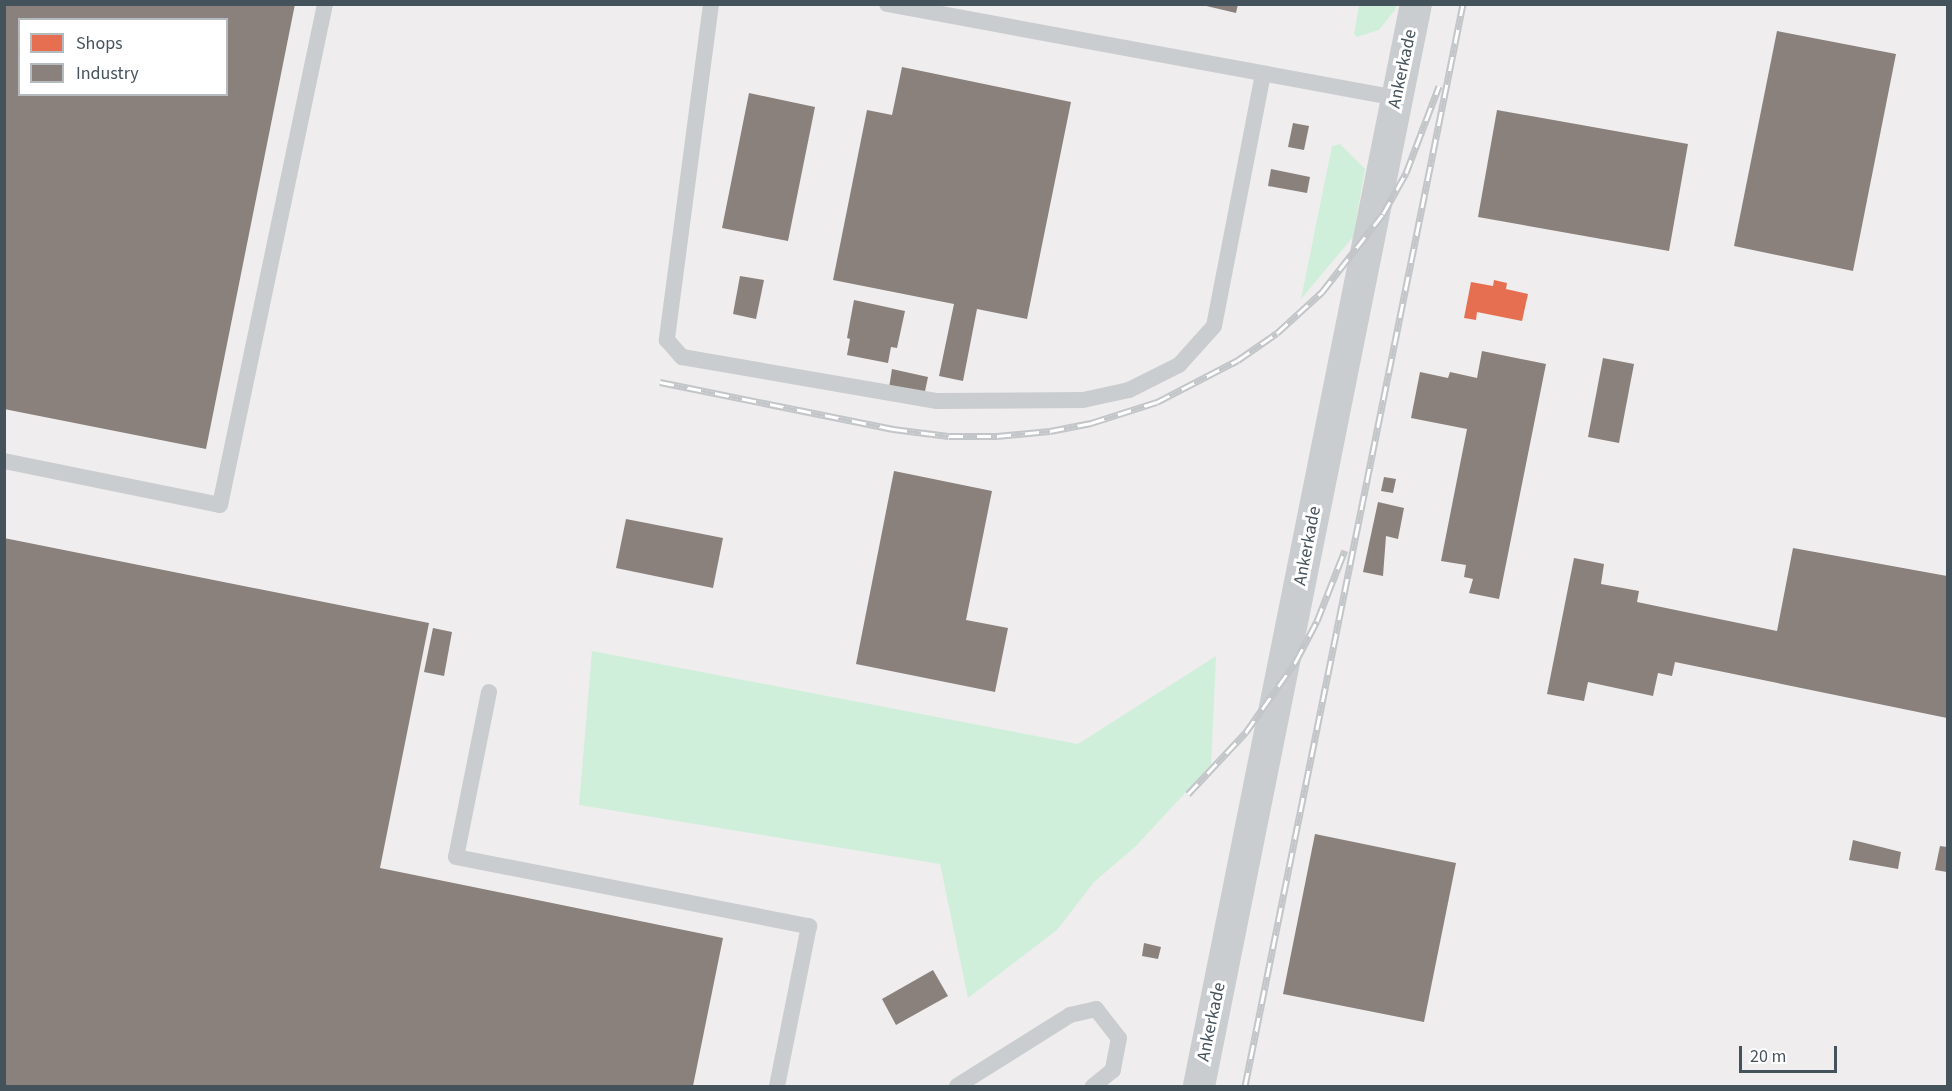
<!DOCTYPE html>
<html>
<head>
<meta charset="utf-8">
<style>
  body { margin:0 }
  #map { position:relative; width:1952px; height:1091px; overflow:hidden; background:#efedee; font-family:"Source Sans 3",sans-serif }
  div>[style] { position:absolute }
  [style*='--x'] { left:calc(var(--x)*1px); top:calc(var(--y)*1px); width:calc(var(--w)*1px); rotate:calc(var(--a)*1deg) }
  .green>* { inset:0; background:#d0efda }
  .shops>* { inset:0; background:#e76f51 }
  .industry>* { inset:0; background:#8a817c }
  .lane>* { height:16px; margin:-8px; padding:0 8px; transform-origin:8px; border-radius:8px; background:#cacdcf }
  .street>* { height:32px; margin:-16px; padding:0 16px; transform-origin:16px; border-radius:16px; background:#cacdcf }
  .rail>* { height:7px; margin-top:-3.5px; transform-origin:0; background:repeating-linear-gradient(90deg,#fff 0 14px,#c3c6c8 0 28px); box-sizing:border-box; border-block:2px solid #c3c6c8 }
  span { translate:-50% -50%; white-space:nowrap; text-align:center; line-height:1.15; -webkit-text-stroke:6px #fff; paint-order:stroke }
  .street-label { font-size:18px; color:#44525b }
  .frame { position:absolute; inset:0; border:6px solid #44525b; pointer-events:none }
  .legend { position:absolute; left:18px; top:18px; width:210px; height:78px; box-sizing:border-box; background:#fff; border:2px solid #b4babd; margin:0; padding:8px 10px; list-style:none; font-size:18px; color:#44525b }
  .legend li { display:flex; align-items:center; gap:12px; height:30px }
  .legend b { width:30px; border:2px solid #b4babd }
  .scale { position:absolute; left:1739px; top:1046px; width:98px; height:27px; box-sizing:border-box; border:3px solid #44525b; border-top:0; padding-left:8px; font-size:18px; line-height:21px; white-space:nowrap; color:#44525b; -webkit-text-stroke:4px #fff; paint-order:stroke }
</style>
</head>
<body>
<div id="map">
  <div class="green">
    <i style="clip-path:polygon(1359px 5px,1359px 4px,1396px 5px,1395px 10px,1379px 30px,1357px 37px,1354px 34px)"></i>
    <i style="clip-path:polygon(1340px 144px,1365px 169px,1353px 237px,1301px 299px,1332px 146px)"></i>
    <i style="clip-path:polygon(592px 651px,1078px 744px,1216px 656px,1211px 765px,1136px 846px,1094px 882px,1057px 930px,968px 998px,940px 864px,579px 805px)"></i>
  </div>
  <div class="shops">
    <i style="clip-path:polygon(1494px 280px,1507px 283px,1506px 289px,1528px 294px,1522px 321px,1477px 312px,1476px 320px,1464px 318px,1471px 282px,1493px 286px)"></i>
  </div>
  <div class="industry">
    <i style="clip-path:polygon(evenodd,4px 4px,295px 4px,206px 449px,4px 409px,4px 4px,20px 20px,226px 20px,226px 94px,20px 94px,20px 20px)"></i>
    <i style="clip-path:polygon(1198px 4px,1238px 4px,1236px 13px)"></i>
    <i style="clip-path:polygon(1777px 31px,1896px 54px,1853px 271px,1734px 246px)"></i>
    <i style="clip-path:polygon(902px 67px,1071px 102px,1027px 319px,977px 309px,963px 381px,939px 376px,954px 304px,833px 280px,867px 110px,892px 115px)"></i>
    <i style="clip-path:polygon(749px 93px,815px 107px,788px 241px,722px 228px)"></i>
    <i style="clip-path:polygon(1497px 110px,1688px 144px,1669px 251px,1478px 217px)"></i>
    <i style="clip-path:polygon(1293px 123px,1309px 126px,1304px 150px,1288px 147px)"></i>
    <i style="clip-path:polygon(1271px 169px,1310px 177px,1307px 193px,1268px 186px)"></i>
    <i style="clip-path:polygon(740px 276px,764px 280px,756px 319px,733px 314px)"></i>
    <i style="clip-path:polygon(854px 300px,905px 311px,897px 348px,891px 347px,888px 363px,847px 355px,850px 339px,847px 338px)"></i>
    <i style="clip-path:polygon(1482px 351px,1546px 364px,1499px 599px,1469px 593px,1473px 579px,1464px 577px,1466px 565px,1441px 561px,1467px 429px,1411px 418px,1420px 372px,1448px 378px,1450px 372px,1477px 378px)"></i>
    <i style="clip-path:polygon(1603px 358px,1634px 364px,1619px 443px,1588px 437px)"></i>
    <i style="clip-path:polygon(892px 369px,928px 377px,924px 396px,889px 388px)"></i>
    <i style="clip-path:polygon(894px 471px,992px 491px,966px 620px,1008px 628px,995px 692px,856px 664px)"></i>
    <i style="clip-path:polygon(1384px 477px,1396px 479px,1393px 493px,1381px 491px)"></i>
    <i style="clip-path:polygon(1378px 502px,1404px 508px,1398px 539px,1386px 536px,1383px 576px,1363px 572px)"></i>
    <i style="clip-path:polygon(626px 519px,723px 538px,713px 588px,616px 568px)"></i>
    <i style="clip-path:polygon(4px 538px,429px 623px,380px 868px,723px 938px,693px 1086px,4px 1086px)"></i>
    <i style="clip-path:polygon(1793px 548px,1947px 576px,1947px 718px,1675px 662px,1672px 676px,1658px 673px,1653px 696px,1588px 682px,1584px 701px,1547px 694px,1574px 558px,1604px 564px,1601px 584px,1639px 591px,1637px 602px,1777px 631px)"></i>
    <i style="clip-path:polygon(433px 628px,452px 632px,444px 676px,424px 672px)"></i>
    <i style="clip-path:polygon(1315px 834px,1456px 863px,1424px 1022px,1283px 994px)"></i>
    <i style="clip-path:polygon(1853px 840px,1901px 852px,1898px 869px,1849px 860px)"></i>
    <i style="clip-path:polygon(1940px 846px,1947px 847px,1947px 872px,1935px 870px)"></i>
    <i style="clip-path:polygon(1144px 943px,1161px 947px,1158px 959px,1142px 956px)"></i>
    <i style="clip-path:polygon(933px 970px,948px 996px,896px 1025px,882px 999px)"></i>
  </div>
  <div class="lane">
    <i style="--x:711;--y:4;--w:339;--a:97.5"></i>
    <i style="--x:667;--y:340;--w:23;--a:49"></i>
    <i style="--x:682;--y:357;--w:259;--a:9.8"></i>
    <i style="--x:937;--y:401;--w:146;--a:-0.4"></i>
    <i style="--x:1083;--y:400;--w:47;--a:-12.3"></i>
    <i style="--x:1129;--y:390;--w:56;--a:-26.6"></i>
    <i style="--x:1179;--y:365;--w:52;--a:-48.1"></i>
    <i style="--x:1214;--y:326;--w:257;--a:-79"></i>
    <i style="--x:887;--y:4;--w:519;--a:10.44"></i>
    <i style="--x:4;--y:461;--w:220;--a:11.5"></i>
    <i style="--x:220;--y:505;--w:512;--a:-78.16"></i>
    <i style="--x:489;--y:692;--w:168;--a:101.3"></i>
    <i style="--x:456;--y:857;--w:360;--a:11.1"></i>
    <i style="--x:809;--y:926;--w:163;--a:101.3"></i>
    <i style="--x:957;--y:1086;--w:133;--a:-32.1"></i>
    <i style="--x:1070;--y:1015;--w:27;--a:-13"></i>
    <i style="--x:1096;--y:1009;--w:37;--a:52"></i>
    <i style="--x:1119;--y:1038;--w:33;--a:101"></i>
    <i style="--x:1113;--y:1070;--w:26;--a:141"></i>
  </div>
  <div class="street">
    <i style="--x:1199;--y:1086;--w:1104;--a:-78.66"></i>
  </div>
  <div class="rail">
    <i style="--x:660;--y:382;--w:238;--a:11.4"></i>
    <i style="--x:893;--y:429;--w:56;--a:7.1"></i>
    <i style="--x:949;--y:436;--w:48;--a:0"></i>
    <i style="--x:997;--y:436;--w:53;--a:-5.4"></i>
    <i style="--x:1050;--y:431;--w:42;--a:-11"></i>
    <i style="--x:1091;--y:423;--w:69;--a:-17.7"></i>
    <i style="--x:1157;--y:402;--w:91;--a:-27.4"></i>
    <i style="--x:1238;--y:360;--w:47;--a:-34.7"></i>
    <i style="--x:1277;--y:333;--w:61;--a:-42.3"></i>
    <i style="--x:1322;--y:292;--w:99;--a:-52"></i>
    <i style="--x:1383;--y:214;--w:47;--a:-60.7"></i>
    <i style="--x:1406;--y:173;--w:93;--a:-69.2"></i>
    <i style="--x:1188;--y:794;--w:85;--a:-46.9"></i>
    <i style="--x:1246;--y:732;--w:87;--a:-54.8"></i>
    <i style="--x:1296;--y:661;--w:45;--a:-62.3"></i>
    <i style="--x:1317;--y:621;--w:76;--a:-68.5"></i>
    <i style="--x:1245;--y:1086;--w:1104;--a:-78.61"></i>
  </div>
  <div class="street-label">
    <span style="left:1403px;top:69px;rotate:-78deg">Ankerkade</span>
    <span style="left:1308px;top:546px;rotate:-79deg">Ankerkade</span>
    <span style="left:1212px;top:1022px;rotate:-78deg">Ankerkade</span>
  </div>
  <div class="frame"></div>
  <ul class="legend">
  <li><b style="height:16px;background:#e76f51"></b>Shops</li>
  <li><b style="height:16px;background:#8a817c"></b>Industry</li>
  </ul>
  <div class="scale">20 m</div>
</div>
</body>
</html>
